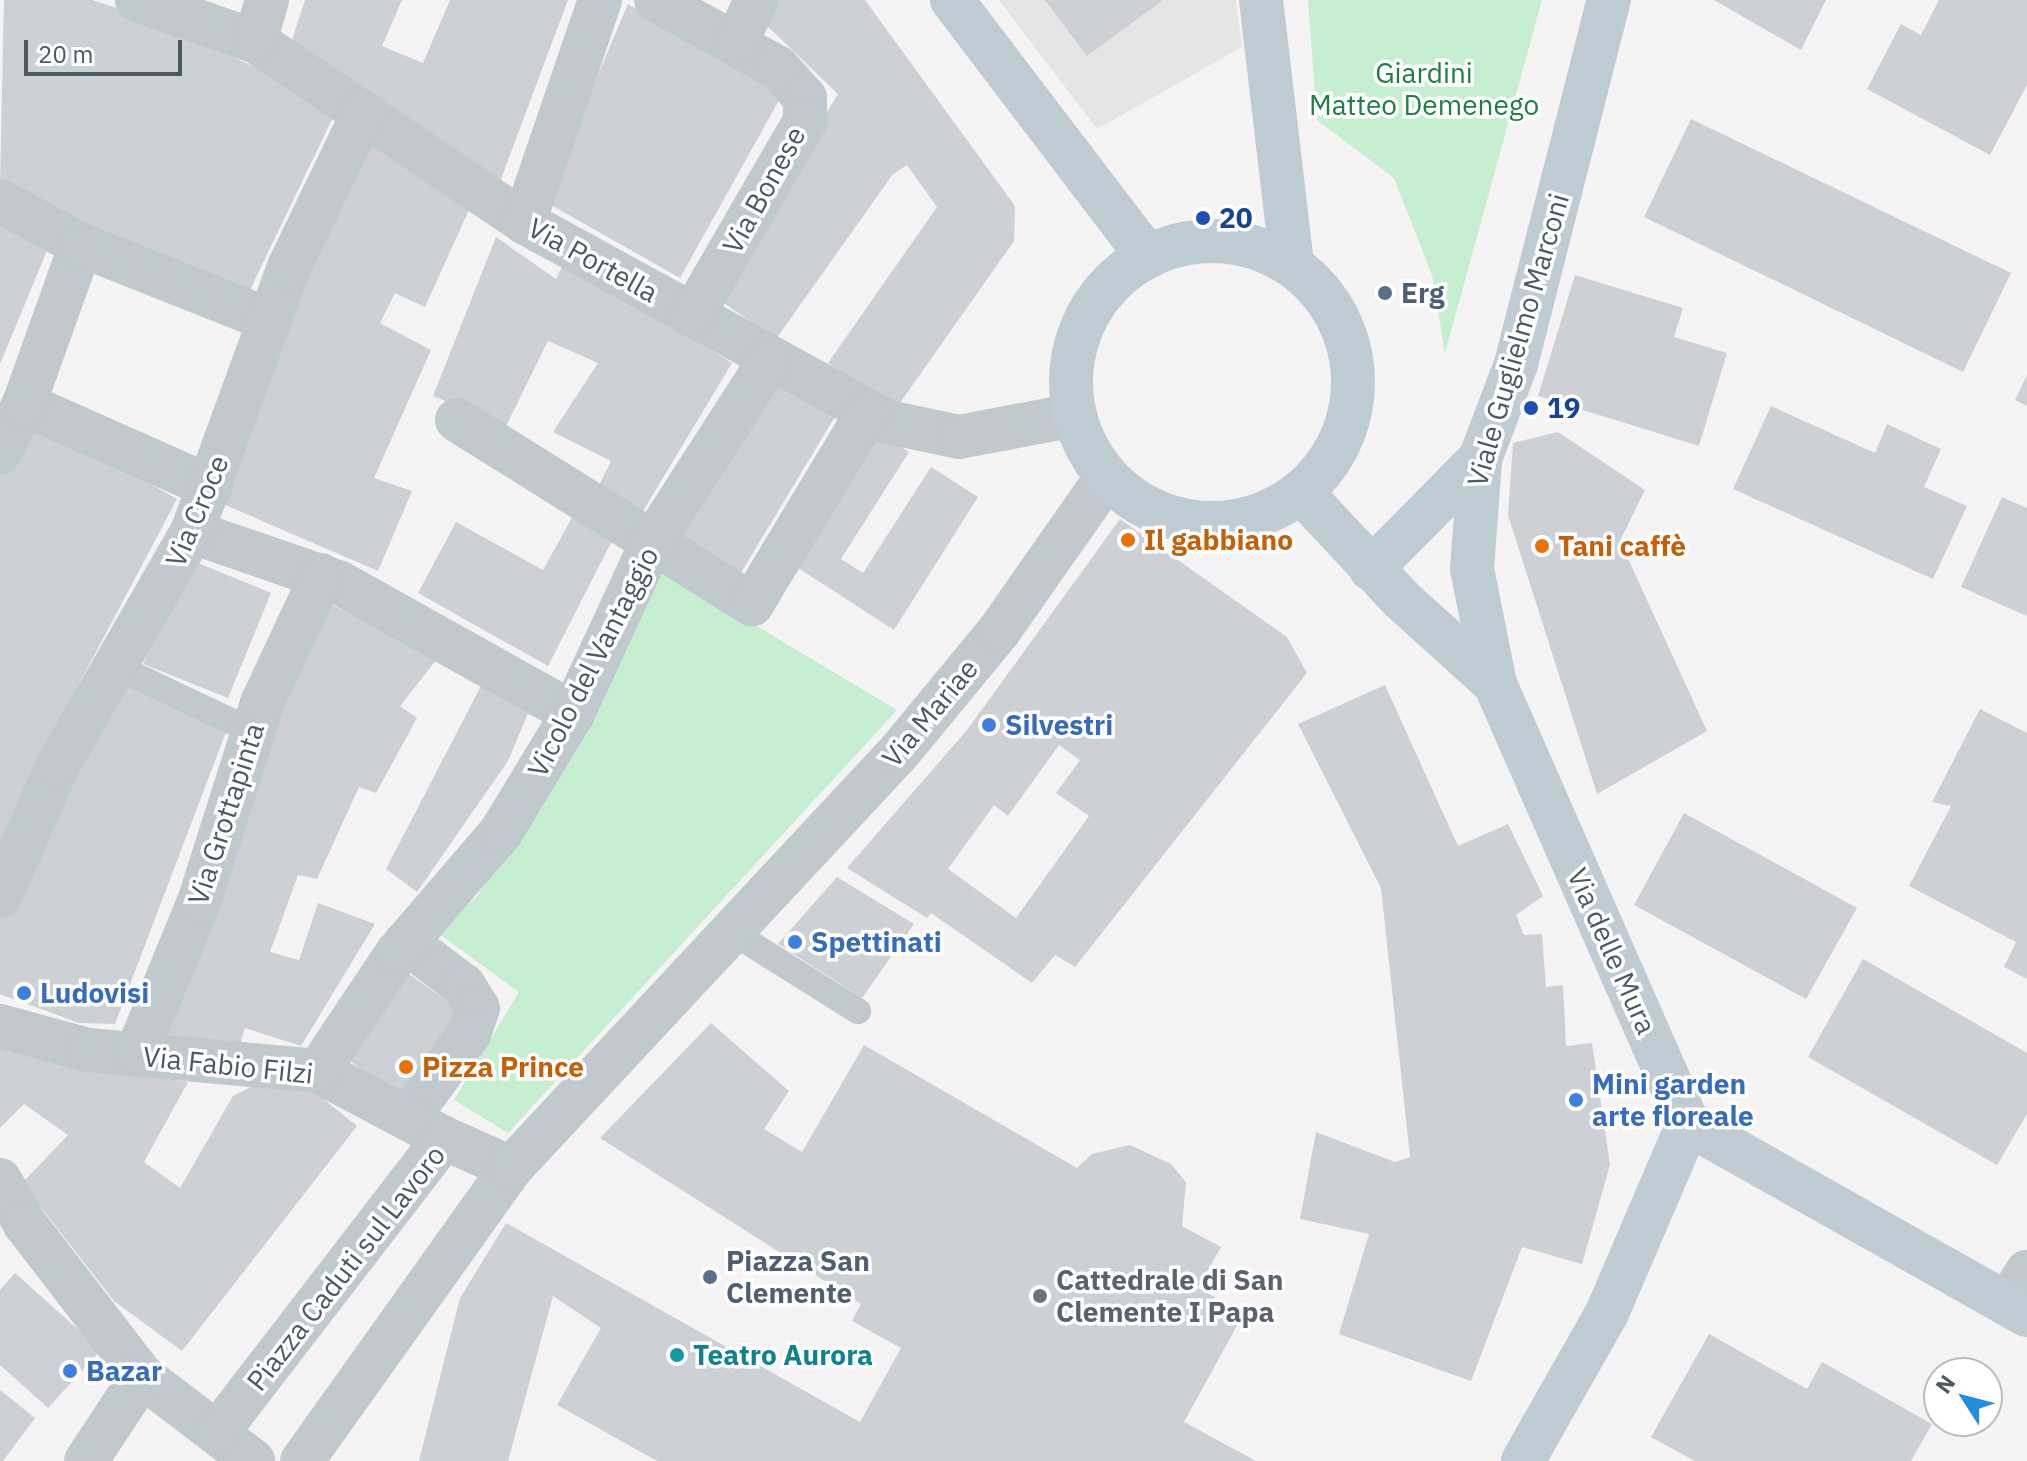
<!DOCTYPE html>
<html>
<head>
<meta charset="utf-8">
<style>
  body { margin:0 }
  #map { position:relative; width:2027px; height:1461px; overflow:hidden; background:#f5f3f3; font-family:"IBM Plex Sans",sans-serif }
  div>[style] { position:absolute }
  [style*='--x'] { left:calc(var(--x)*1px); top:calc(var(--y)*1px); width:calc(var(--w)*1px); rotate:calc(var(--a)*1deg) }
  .education>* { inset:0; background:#e6e4e5 }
  .green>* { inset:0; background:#c5efd0 }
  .building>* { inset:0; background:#cdd1d5 }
  .lane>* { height:26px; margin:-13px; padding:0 13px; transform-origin:13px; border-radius:13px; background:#bfc9ce }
  .street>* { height:44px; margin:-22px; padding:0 22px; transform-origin:22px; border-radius:22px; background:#bfc9ce }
  .secondary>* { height:44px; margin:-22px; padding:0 22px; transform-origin:22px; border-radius:22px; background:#c0ccd3 }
  .secondary>.ring { margin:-22px; padding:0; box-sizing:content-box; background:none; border:44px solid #c0ccd3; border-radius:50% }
  .dots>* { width:22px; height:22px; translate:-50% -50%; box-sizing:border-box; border:4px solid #fff; border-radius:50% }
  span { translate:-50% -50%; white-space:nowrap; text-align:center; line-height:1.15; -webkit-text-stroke:7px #fff; paint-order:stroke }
  .park-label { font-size:28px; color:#1d8042 }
  .street-label { font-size:28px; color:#4b5960 }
  .transit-label { font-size:28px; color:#164399; font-weight:700 }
  .left { translate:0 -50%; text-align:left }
  .service-label { font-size:28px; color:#4e5e75; font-weight:700 }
  .food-label { font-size:28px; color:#c56008; font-weight:700 }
  .shop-label { font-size:28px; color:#366cbe; font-weight:700 }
  .worship-label { font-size:28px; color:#5b616d; font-weight:700 }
  .culture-label { font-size:28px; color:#0d838f; font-weight:700 }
  .north { position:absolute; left:1923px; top:1357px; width:80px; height:80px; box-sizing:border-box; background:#fff; border:2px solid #b7bdbf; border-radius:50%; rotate:306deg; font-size:22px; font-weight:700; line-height:32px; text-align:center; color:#4b5960 }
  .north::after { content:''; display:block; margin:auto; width:28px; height:36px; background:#258ddd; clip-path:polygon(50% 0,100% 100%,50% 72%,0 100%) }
  .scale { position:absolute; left:24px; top:40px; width:158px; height:36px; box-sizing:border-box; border:4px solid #4b5960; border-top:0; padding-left:10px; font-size:24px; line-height:28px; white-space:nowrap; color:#4b5960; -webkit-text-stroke:6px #fff; paint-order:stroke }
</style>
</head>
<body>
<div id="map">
  <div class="education">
    <i style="clip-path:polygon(999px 0,1236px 0,1242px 47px,1097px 129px)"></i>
  </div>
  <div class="green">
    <i style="clip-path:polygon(1308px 0,1542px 0,1445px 353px,1432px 275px,1394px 178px,1317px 120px)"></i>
    <i style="clip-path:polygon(658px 567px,897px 710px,508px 1133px,454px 1100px,519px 992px,438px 933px,477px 896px,578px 748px)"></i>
  </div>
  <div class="building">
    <i style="clip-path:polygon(4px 0,92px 0,175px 27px,337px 109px,249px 292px,68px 221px,0 184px)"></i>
    <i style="clip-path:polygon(305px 0,402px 0,382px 46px,423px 63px,450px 0,568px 0,498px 187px,292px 40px)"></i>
    <i style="clip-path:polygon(772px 0,865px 0,1015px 206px,1014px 241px,895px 410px,828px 363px,937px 207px,907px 165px,893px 174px,776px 339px,715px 297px,838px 94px,762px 21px)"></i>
    <i style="clip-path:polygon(1045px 0,1163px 0,1087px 56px)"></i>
    <i style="clip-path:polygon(1714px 0,1826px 0,1801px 50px)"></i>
    <i style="clip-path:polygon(1939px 0,2027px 0,2027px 85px,1990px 155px,1867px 89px,1901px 24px,1921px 35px)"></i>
    <i style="clip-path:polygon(628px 4px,783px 93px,680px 278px,544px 201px)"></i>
    <i style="clip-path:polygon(1691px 119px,2011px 273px,1963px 372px,1644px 217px)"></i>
    <i style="clip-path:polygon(365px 135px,469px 210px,425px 307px,395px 293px,380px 323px,431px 350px,374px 478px,412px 491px,378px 571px,216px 501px)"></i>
    <i style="clip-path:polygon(0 212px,51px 241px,0 364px)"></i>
    <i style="clip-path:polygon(496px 237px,556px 279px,566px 259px,732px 363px,643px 511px,599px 485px,611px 461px,553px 432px,598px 363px,548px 341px,506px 426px,433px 396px)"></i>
    <i style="clip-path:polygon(1575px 275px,1683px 308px,1674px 337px,1727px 353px,1699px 446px,1538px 396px)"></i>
    <i style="clip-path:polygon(768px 373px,836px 415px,739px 576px,670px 534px)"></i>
    <i style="clip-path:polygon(2027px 375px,2027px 406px,2015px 400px)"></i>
    <i style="clip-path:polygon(1771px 406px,1875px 453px,1887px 424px,1941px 449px,1924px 487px,1967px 506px,1933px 579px,1733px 489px)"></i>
    <i style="clip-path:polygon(30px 416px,177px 499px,33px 771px,0 851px,0 470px)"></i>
    <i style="clip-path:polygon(877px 432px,909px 452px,841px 559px,863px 573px,931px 467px,978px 497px,894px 630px,792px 564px)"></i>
    <i style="clip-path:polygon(1558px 432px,1645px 490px,1620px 541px,1707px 731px,1597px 794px,1508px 515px,1513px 443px)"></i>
    <i style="clip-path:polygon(2002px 497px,2027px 508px,2027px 616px,1961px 587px)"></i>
    <i style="clip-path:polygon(574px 514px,615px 535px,548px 666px,418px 593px,456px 522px,543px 570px)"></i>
    <i style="clip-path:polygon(evenodd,1120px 519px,1287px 637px,1307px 673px,1075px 967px,1055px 955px,1032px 983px,931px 913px,927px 918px,847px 868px,967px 730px,1120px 519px,1059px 745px,1080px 760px,1056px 793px,1089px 816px,1016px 918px,948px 869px,994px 805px,1008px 816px,1059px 745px)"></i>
    <i style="clip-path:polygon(186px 558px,271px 593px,228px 698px,143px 664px)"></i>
    <i style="clip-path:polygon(327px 602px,437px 659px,400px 706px,417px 718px,376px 793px,359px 787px,317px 879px,298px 875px,270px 952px,299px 960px,318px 903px,375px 924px,301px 1046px,245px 1028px,239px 1047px,158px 1035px,251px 766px)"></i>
    <i style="clip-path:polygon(120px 677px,226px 732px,115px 1024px,79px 1023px,0 994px,0 916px)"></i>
    <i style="clip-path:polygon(1385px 685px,1458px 846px,1508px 824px,1543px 896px,1516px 915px,1524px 935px,1542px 934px,1546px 987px,1563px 985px,1566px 1046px,1592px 1043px,1610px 1165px,1582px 1264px,1522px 1247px,1471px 1381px,1339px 1334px,1369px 1234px,1300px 1219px,1316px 1132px,1395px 1162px,1410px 1157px,1381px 888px,1298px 724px)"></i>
    <i style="clip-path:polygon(481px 686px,529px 711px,508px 761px,417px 892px,386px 869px)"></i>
    <i style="clip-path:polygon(1980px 709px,2027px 733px,2027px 979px,2004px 967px,2016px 942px,1909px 886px,1951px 806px,1932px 802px)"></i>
    <i style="clip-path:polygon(1684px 813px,1857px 908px,1806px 999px,1634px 905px)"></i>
    <i style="clip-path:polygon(837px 877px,914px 924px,862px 998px,778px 944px)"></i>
    <i style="clip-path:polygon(1863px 959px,2027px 1053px,2027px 1114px,1997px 1165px,1808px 1057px)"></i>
    <i style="clip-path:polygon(402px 969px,464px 1013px,403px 1099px,340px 1054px)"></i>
    <i style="clip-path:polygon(711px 1023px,789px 1091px,764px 1129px,802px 1152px,864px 1045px,1077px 1168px,1092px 1154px,1130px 1145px,1171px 1164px,1186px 1182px,1182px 1226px,1221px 1247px,1198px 1288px,1244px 1313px,1184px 1422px,1256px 1461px,657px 1461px,557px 1405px,601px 1328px,553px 1296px,508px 1461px,419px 1461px,460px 1298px,506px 1223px,860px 1422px,901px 1348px,852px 1321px,861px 1304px,600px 1138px)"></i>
    <i style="clip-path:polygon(0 1041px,61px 1065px,188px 1082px,144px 1162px,180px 1188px,233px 1096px,259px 1083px,311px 1089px,357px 1126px,182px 1351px,114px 1301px,22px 1183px,68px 1135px,24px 1104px,0 1128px)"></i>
    <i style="clip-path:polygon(15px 1273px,101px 1350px,48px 1408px,0 1365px,0 1290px)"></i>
    <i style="clip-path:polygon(1709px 1334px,1807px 1389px,1822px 1362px,1932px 1424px,1911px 1461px,1695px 1461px,1651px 1437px)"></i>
    <i style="clip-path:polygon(0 1390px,35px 1418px,3px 1461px,0 1461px)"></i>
  </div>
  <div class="lane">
    <i style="--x:117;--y:667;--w:149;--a:25.4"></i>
    <i style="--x:732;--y:932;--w:149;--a:32.1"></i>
  </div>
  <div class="street">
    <i style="--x:137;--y:0;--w:125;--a:19.2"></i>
    <i style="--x:255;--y:41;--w:324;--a:33.9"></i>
    <i style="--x:524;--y:222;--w:415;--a:28.8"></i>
    <i style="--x:888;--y:422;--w:73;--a:11.9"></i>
    <i style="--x:959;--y:437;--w:117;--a:-10.8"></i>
    <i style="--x:656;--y:0;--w:140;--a:29.1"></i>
    <i style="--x:778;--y:68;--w:40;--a:48"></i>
    <i style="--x:805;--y:98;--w:23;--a:90"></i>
    <i style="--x:805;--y:121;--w:225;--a:120.1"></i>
    <i style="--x:255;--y:41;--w:43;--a:-73.7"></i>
    <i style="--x:736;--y:43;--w:47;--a:-65.1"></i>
    <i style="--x:0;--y:201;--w:92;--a:28.5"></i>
    <i style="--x:524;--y:222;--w:235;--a:-71.1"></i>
    <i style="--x:457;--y:420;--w:348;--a:32"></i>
    <i style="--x:752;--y:604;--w:223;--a:-58.9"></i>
    <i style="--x:0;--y:452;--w:54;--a:-63.4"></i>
    <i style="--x:211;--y:487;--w:205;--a:-156.1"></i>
    <i style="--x:24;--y:404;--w:169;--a:-70.3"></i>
    <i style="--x:81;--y:245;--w:202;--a:21.7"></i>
    <i style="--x:192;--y:532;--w:157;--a:19"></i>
    <i style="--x:340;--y:583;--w:267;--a:29.2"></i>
    <i style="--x:0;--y:896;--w:143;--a:-66.1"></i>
    <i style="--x:58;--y:765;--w:269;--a:-60.1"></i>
    <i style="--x:192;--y:532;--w:282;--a:-69.9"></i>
    <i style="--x:289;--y:267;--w:172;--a:-64.2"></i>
    <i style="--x:406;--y:942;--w:73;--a:37.2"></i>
    <i style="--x:464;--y:986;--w:26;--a:58"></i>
    <i style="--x:478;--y:1008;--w:28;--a:109"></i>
    <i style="--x:469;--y:1034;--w:104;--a:126"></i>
    <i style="--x:0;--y:1026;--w:91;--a:15.3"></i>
    <i style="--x:88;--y:1050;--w:231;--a:5.2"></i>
    <i style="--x:318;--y:1071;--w:143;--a:28"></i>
    <i style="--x:136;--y:1055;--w:169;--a:-67.7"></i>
    <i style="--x:200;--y:899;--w:206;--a:-72.4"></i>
    <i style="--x:262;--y:703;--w:141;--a:-64.9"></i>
    <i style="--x:318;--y:1071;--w:142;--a:-56.2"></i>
    <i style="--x:397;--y:953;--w:160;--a:-49.3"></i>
    <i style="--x:501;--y:832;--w:139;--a:-58.8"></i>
    <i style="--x:573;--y:713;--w:184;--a:-65.2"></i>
    <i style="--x:650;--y:546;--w:221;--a:-57.2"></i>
    <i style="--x:0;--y:1180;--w:51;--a:60.4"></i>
    <i style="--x:25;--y:1224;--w:192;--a:52.4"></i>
    <i style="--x:142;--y:1376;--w:140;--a:37.4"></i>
    <i style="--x:2007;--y:1304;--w:38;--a:-58"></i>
    <i style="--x:217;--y:1433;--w:372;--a:-52.4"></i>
    <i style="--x:444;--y:1138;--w:73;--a:24.1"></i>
    <i style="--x:86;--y:1461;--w:102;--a:-56.6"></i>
    <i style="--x:302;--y:1461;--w:360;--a:-54.5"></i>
    <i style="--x:511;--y:1168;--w:570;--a:-46.99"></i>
    <i style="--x:900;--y:751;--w:156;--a:-50.5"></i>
    <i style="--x:999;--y:631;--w:188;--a:-55"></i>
  </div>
  <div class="secondary">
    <i style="--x:952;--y:0;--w:323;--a:52.7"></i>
    <i style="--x:1261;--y:0;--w:267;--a:83.3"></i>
    <i class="ring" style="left:1071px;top:241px;width:238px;height:238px"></i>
    <i style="--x:1301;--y:492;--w:146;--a:46.9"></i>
    <i style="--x:1401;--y:599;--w:127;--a:42.1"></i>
    <i style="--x:1495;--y:684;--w:480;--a:66.3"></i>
    <i style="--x:1688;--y:1124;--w:206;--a:113.2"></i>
    <i style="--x:1607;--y:1313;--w:170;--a:119.6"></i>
    <i style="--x:1371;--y:569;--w:155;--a:-45.3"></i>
    <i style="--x:1495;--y:684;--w:117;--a:-101.3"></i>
    <i style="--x:1472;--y:569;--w:110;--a:-85.8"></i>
    <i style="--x:1480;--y:459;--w:102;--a:-69.2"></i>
    <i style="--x:1516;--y:364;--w:376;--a:-75.7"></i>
    <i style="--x:1688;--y:1124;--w:389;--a:29.4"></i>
  </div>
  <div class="dots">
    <i style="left:1203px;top:218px;background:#1a4fb4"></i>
    <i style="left:1385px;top:293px;background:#5c6f8a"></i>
    <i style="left:1531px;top:408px;background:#1a4fb4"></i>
    <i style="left:1128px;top:540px;background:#e8710a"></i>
    <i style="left:1542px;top:546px;background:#e8710a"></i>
    <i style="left:989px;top:725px;background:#3f7fe0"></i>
    <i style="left:795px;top:942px;background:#3f7fe0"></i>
    <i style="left:24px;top:993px;background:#3f7fe0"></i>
    <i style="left:406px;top:1067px;background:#e8710a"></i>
    <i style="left:1576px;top:1100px;background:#3f7fe0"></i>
    <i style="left:710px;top:1277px;background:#5c6f8a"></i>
    <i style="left:1040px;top:1296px;background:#6b7280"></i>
    <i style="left:677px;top:1355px;background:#0f9aa8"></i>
    <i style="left:70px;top:1371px;background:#3f7fe0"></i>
  </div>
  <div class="park-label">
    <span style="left:1424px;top:89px">Giardini<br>Matteo Demenego</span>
  </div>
  <div class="street-label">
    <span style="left:764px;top:190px;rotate:-61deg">Via Bonese</span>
    <span style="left:593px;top:260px;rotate:29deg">Via Portella</span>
    <span style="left:1518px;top:340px;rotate:-74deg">Viale Guglielmo Marconi</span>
    <span style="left:197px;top:511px;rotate:-67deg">Via Croce</span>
    <span style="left:593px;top:662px;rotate:-63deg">Vicolo del Vantaggio</span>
    <span style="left:930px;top:713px;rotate:-50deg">Via Mariae</span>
    <span style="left:226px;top:814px;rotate:-72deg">Via Grottapinta</span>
    <span style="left:1612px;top:951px;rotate:66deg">Via delle Mura</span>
    <span style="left:228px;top:1065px;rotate:6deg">Via Fabio Filzi</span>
    <span style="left:346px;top:1268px;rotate:-52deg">Piazza Caduti sul Lavoro</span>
  </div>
  <div class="transit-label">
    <span class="left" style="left:1219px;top:218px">20</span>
    <span class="left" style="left:1547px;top:408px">19</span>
  </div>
  <div class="service-label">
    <span class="left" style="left:1401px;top:293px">Erg</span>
    <span class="left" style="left:726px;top:1277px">Piazza San<br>Clemente</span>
  </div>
  <div class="food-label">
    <span class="left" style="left:1144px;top:540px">Il gabbiano</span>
    <span class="left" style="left:1558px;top:546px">Tani caffè</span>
    <span class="left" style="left:422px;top:1067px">Pizza Prince</span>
  </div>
  <div class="shop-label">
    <span class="left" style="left:1005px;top:725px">Silvestri</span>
    <span class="left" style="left:811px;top:942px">Spettinati</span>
    <span class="left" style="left:40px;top:993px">Ludovisi</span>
    <span class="left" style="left:1592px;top:1100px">Mini garden<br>arte floreale</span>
    <span class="left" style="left:86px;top:1371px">Bazar</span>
  </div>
  <div class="worship-label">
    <span class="left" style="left:1056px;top:1296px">Cattedrale di San<br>Clemente I Papa</span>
  </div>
  <div class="culture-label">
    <span class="left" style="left:693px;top:1355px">Teatro Aurora</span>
  </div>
  <div class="north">N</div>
  <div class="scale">20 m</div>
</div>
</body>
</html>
